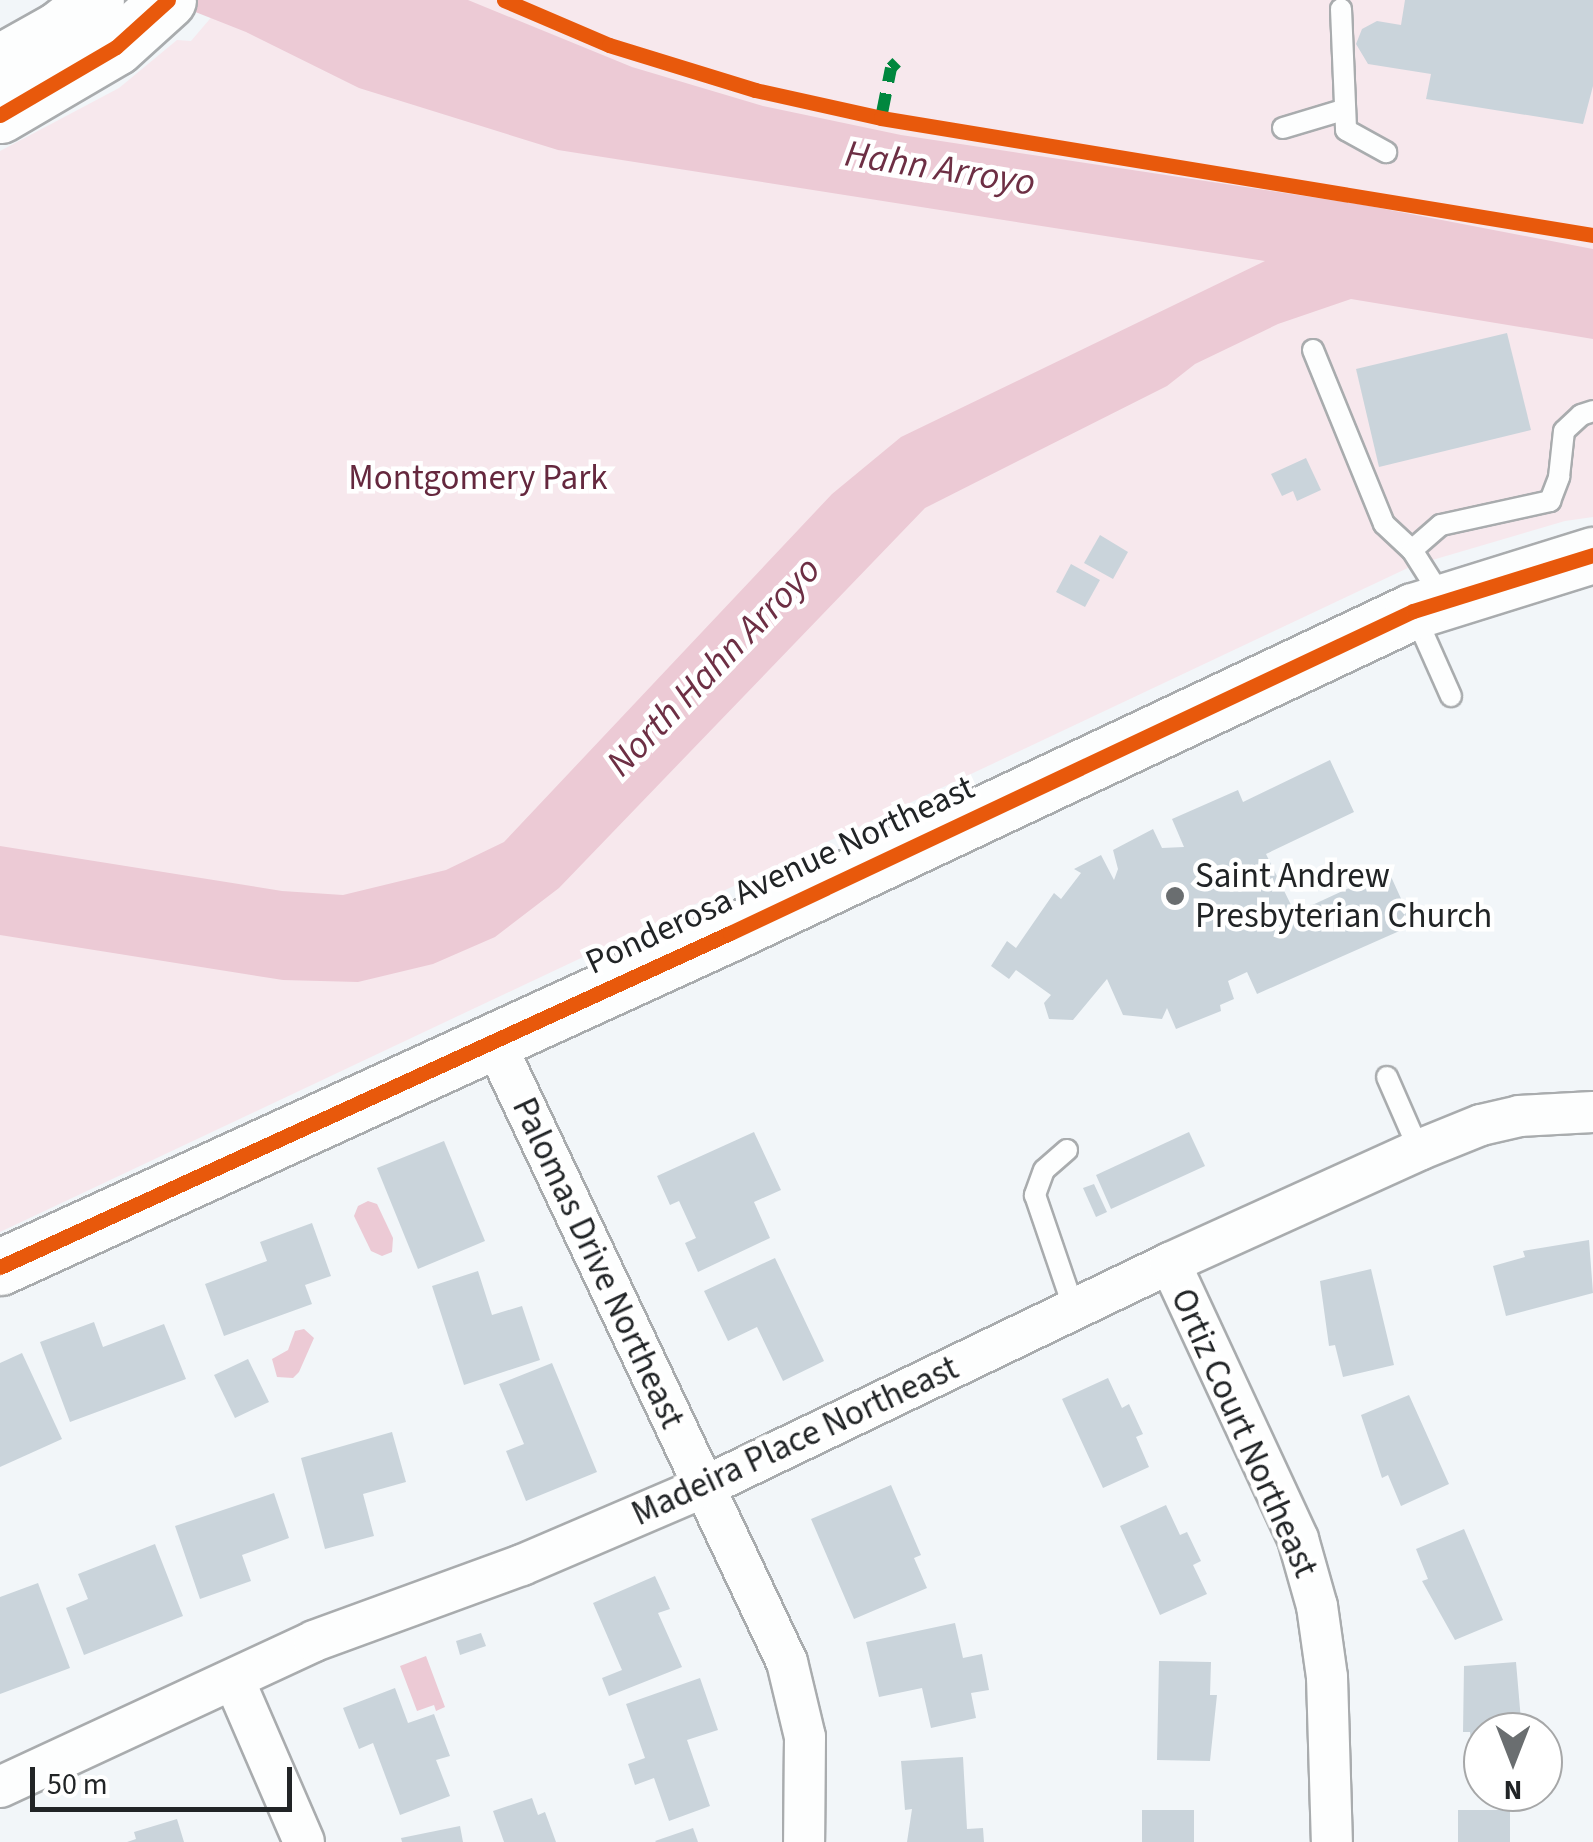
<!DOCTYPE html>
<html>
<head>
<meta charset="utf-8">
<style>
  body { margin:0 }
  #map { position:relative; width:1593px; height:1842px; overflow:hidden; background:#f2f6f9; font-family:"Source Sans 3",sans-serif }
  div>[style] { position:absolute }
  [style*='--x'] { left:calc(var(--x)*1px); top:calc(var(--y)*1px); width:calc(var(--w)*1px); rotate:calc(var(--a)*1deg) }
  .green>* { inset:0; background:#f7e8ed }
  .water>* { inset:0; background:#eccad5 }
  .building>* { inset:0; background:#cad4db }
  .roads { filter:drop-shadow(2px 0 #a9acae) drop-shadow(-2px 0 #a9acae) drop-shadow(0 2px #a9acae) drop-shadow(0 -2px #a9acae) }
  .lane>* { height:20px; margin:-10px; padding:0 10px; transform-origin:10px; border-radius:10px; background:#fdfefe }
  .street>* { height:40px; margin:-20px; padding:0 20px; transform-origin:20px; border-radius:20px; background:#fdfefe }
  .secondary>* { height:55px; margin:-27.5px; padding:0 27.5px; transform-origin:27.5px; border-radius:27.5px; background:#fdfefe }
  .quiet>* { height:12px; margin-top:-6px; transform-origin:0; background:repeating-linear-gradient(90deg,#00873e 0 25px,transparent 0 37px) }
  .cycleway>* { height:15px; margin:-7.5px; padding:0 7.5px; transform-origin:7.5px; border-radius:7.5px; background:#e8590c }
  .dots>* { width:28px; height:28px; translate:-50% -50%; box-sizing:border-box; border:5px solid #fff; border-radius:50% }
  span { translate:-50% -50%; white-space:nowrap; text-align:center; line-height:1.15; -webkit-text-stroke:9px #fff; paint-order:stroke }
  .park-label { font-size:35px; color:#65283e }
  .street-label { font-size:35px; color:#212426 }
  .poi-label { font-size:35px; color:#212426 }
  .left { translate:0 -50%; text-align:left }
  .water-label { font-size:38px; color:#6d2f44; font-style:italic }
  .north { position:absolute; left:1463px; top:1712px; width:100px; height:100px; box-sizing:border-box; background:#fff; border:2px solid #a6a7a8; border-radius:50%; rotate:180deg; font-size:28px; font-weight:700; line-height:40px; text-align:center; color:#212426 }
  .north::after { content:''; display:block; margin:auto; width:35px; height:45px; background:#6a6e70; clip-path:polygon(50% 0,100% 100%,50% 72%,0 100%) }
  .scale { position:absolute; left:30px; top:1767px; width:262px; height:45px; box-sizing:border-box; border:5px solid #212426; border-top:0; padding-left:12px; font-size:30px; line-height:35px; white-space:nowrap; color:#212426; -webkit-text-stroke:8px #fff; paint-order:stroke }
</style>
</head>
<body>
<div id="map">
  <div class="green">
    <i style="clip-path:polygon(226px 0,1593px 0,1593px 517px,1565px 521px,1412px 566px,0 1232px,0 151px,119px 88px,177px 40px,191px 41px)"></i>
  </div>
  <div class="water">
    <i style="clip-path:polygon(165px 0,468px 0,632px 67px,763px 106px,901px 135px,1364px 205px,1593px 249px,1593px 339px,1351px 299px,1278px 324px,1195px 364px,1167px 386px,925px 508px,559px 888px,495px 937px,433px 964px,358px 982px,283px 980px,0 935px,0 846px,282px 891px,343px 895px,446px 870px,504px 842px,832px 494px,901px 437px,1265px 261px,558px 150px,359px 88px,246px 32px)"></i>
    <i style="clip-path:polygon(368px 1201px,377px 1204px,393px 1238px,392px 1252px,382px 1256px,371px 1251px,354px 1216px,358px 1206px)"></i>
    <i style="clip-path:polygon(304px 1329px,314px 1338px,299px 1372px,293px 1378px,277px 1377px,272px 1359px,288px 1350px,295px 1331px)"></i>
    <i style="clip-path:polygon(426px 1656px,445px 1707px,436px 1711px,434px 1705px,417px 1711px,400px 1666px)"></i>
  </div>
  <div class="building">
    <i style="clip-path:polygon(1405px 0,1593px 0,1593px 86px,1583px 124px,1426px 99px,1431px 74px,1368px 64px,1356px 44px,1362px 29px,1377px 21px,1401px 25px)"></i>
    <i style="clip-path:polygon(1507px 333px,1531px 430px,1379px 467px,1356px 369px)"></i>
    <i style="clip-path:polygon(1306px 458px,1321px 490px,1297px 501px,1293px 491px,1282px 496px,1271px 474px)"></i>
    <i style="clip-path:polygon(1100px 535px,1128px 552px,1113px 579px,1084px 563px)"></i>
    <i style="clip-path:polygon(1071px 564px,1100px 580px,1085px 607px,1056px 592px)"></i>
    <i style="clip-path:polygon(1330px 760px,1354px 812px,1266px 854px,1295px 913px,1388px 870px,1413px 925px,1257px 994px,1247px 972px,1228px 981px,1234px 999px,1220px 1005px,1221px 1011px,1176px 1029px,1167px 1008px,1162px 1019px,1123px 1015px,1107px 979px,1073px 1020px,1049px 1019px,1044px 1003px,1051px 995px,1016px 970px,1009px 979px,991px 966px,1007px 941px,1016px 948px,1054px 893px,1061px 899px,1081px 873px,1074px 869px,1101px 855px,1114px 880px,1118px 869px,1113px 850px,1153px 829px,1162px 848px,1184px 847px,1172px 819px,1238px 790px,1243px 802px)"></i>
    <i style="clip-path:polygon(754px 1132px,781px 1190px,754px 1202px,770px 1238px,698px 1272px,685px 1243px,696px 1238px,679px 1201px,670px 1205px,657px 1176px)"></i>
    <i style="clip-path:polygon(1189px 1132px,1205px 1166px,1111px 1209px,1096px 1175px)"></i>
    <i style="clip-path:polygon(444px 1141px,485px 1241px,418px 1269px,377px 1168px)"></i>
    <i style="clip-path:polygon(1094px 1184px,1107px 1212px,1096px 1217px,1083px 1188px)"></i>
    <i style="clip-path:polygon(312px 1223px,331px 1276px,305px 1285px,312px 1304px,224px 1336px,205px 1284px,267px 1261px,260px 1242px)"></i>
    <i style="clip-path:polygon(1589px 1240px,1593px 1293px,1506px 1316px,1493px 1266px,1525px 1257px,1523px 1251px)"></i>
    <i style="clip-path:polygon(775px 1258px,824px 1361px,783px 1381px,757px 1327px,728px 1341px,704px 1291px)"></i>
    <i style="clip-path:polygon(1371px 1269px,1394px 1365px,1343px 1377px,1335px 1345px,1329px 1346px,1320px 1281px)"></i>
    <i style="clip-path:polygon(478px 1271px,492px 1315px,522px 1306px,540px 1360px,464px 1385px,432px 1286px)"></i>
    <i style="clip-path:polygon(94px 1322px,103px 1347px,164px 1324px,186px 1379px,70px 1422px,40px 1342px)"></i>
    <i style="clip-path:polygon(22px 1353px,62px 1439px,0 1467px,0 1363px)"></i>
    <i style="clip-path:polygon(248px 1359px,269px 1402px,235px 1418px,214px 1375px)"></i>
    <i style="clip-path:polygon(552px 1363px,597px 1472px,526px 1501px,506px 1451px,524px 1444px,499px 1384px)"></i>
    <i style="clip-path:polygon(1108px 1378px,1122px 1408px,1129px 1404px,1143px 1434px,1136px 1437px,1149px 1467px,1103px 1488px,1062px 1399px)"></i>
    <i style="clip-path:polygon(1409px 1395px,1449px 1484px,1401px 1506px,1388px 1475px,1382px 1478px,1361px 1415px)"></i>
    <i style="clip-path:polygon(392px 1432px,406px 1482px,363px 1494px,374px 1536px,325px 1549px,301px 1458px)"></i>
    <i style="clip-path:polygon(891px 1485px,921px 1555px,914px 1558px,927px 1588px,854px 1619px,811px 1519px)"></i>
    <i style="clip-path:polygon(274px 1493px,289px 1538px,242px 1555px,251px 1581px,200px 1599px,175px 1526px)"></i>
    <i style="clip-path:polygon(1166px 1505px,1180px 1535px,1187px 1532px,1201px 1561px,1193px 1565px,1207px 1594px,1160px 1615px,1120px 1526px)"></i>
    <i style="clip-path:polygon(1464px 1529px,1503px 1620px,1455px 1640px,1422px 1581px,1428px 1579px,1416px 1549px)"></i>
    <i style="clip-path:polygon(155px 1544px,183px 1616px,84px 1655px,66px 1608px,88px 1599px,78px 1574px)"></i>
    <i style="clip-path:polygon(655px 1576px,670px 1609px,658px 1613px,682px 1667px,609px 1696px,602px 1678px,622px 1670px,593px 1603px)"></i>
    <i style="clip-path:polygon(38px 1583px,70px 1668px,0 1694px,0 1597px)"></i>
    <i style="clip-path:polygon(955px 1623px,963px 1658px,982px 1654px,989px 1690px,971px 1693px,976px 1718px,931px 1728px,922px 1688px,879px 1697px,866px 1642px)"></i>
    <i style="clip-path:polygon(481px 1633px,486px 1646px,460px 1655px,456px 1641px)"></i>
    <i style="clip-path:polygon(1159px 1661px,1211px 1662px,1210px 1695px,1217px 1695px,1210px 1761px,1157px 1760px)"></i>
    <i style="clip-path:polygon(1516px 1662px,1522px 1732px,1483px 1732px,1483px 1764px,1473px 1765px,1470px 1732px,1463px 1732px,1464px 1666px)"></i>
    <i style="clip-path:polygon(700px 1678px,718px 1730px,687px 1740px,710px 1806px,669px 1821px,654px 1778px,635px 1785px,628px 1764px,645px 1758px,626px 1704px)"></i>
    <i style="clip-path:polygon(395px 1688px,408px 1723px,434px 1714px,450px 1756px,436px 1760px,450px 1796px,400px 1815px,373px 1743px,359px 1749px,343px 1708px)"></i>
    <i style="clip-path:polygon(963px 1757px,967px 1829px,983px 1828px,984px 1842px,907px 1842px,912px 1809px,905px 1810px,901px 1761px)"></i>
    <i style="clip-path:polygon(532px 1798px,538px 1815px,545px 1812px,556px 1842px,504px 1842px,493px 1811px)"></i>
    <i style="clip-path:polygon(1142px 1810px,1194px 1810px,1194px 1842px,1142px 1842px)"></i>
    <i style="clip-path:polygon(1458px 1810px,1510px 1810px,1510px 1842px,1458px 1842px)"></i>
    <i style="clip-path:polygon(177px 1819px,184px 1842px,127px 1842px,136px 1839px,134px 1832px)"></i>
    <i style="clip-path:polygon(460px 1826px,463px 1842px,402px 1842px,401px 1838px)"></i>
    <i style="clip-path:polygon(693px 1828px,698px 1842px,656px 1842px,655px 1841px)"></i>
  </div>
  <div class="roads">
    <div class="lane">
      <i style="--x:1341;--y:9;--w:121;--a:87.6"></i>
      <i style="--x:1346;--y:130;--w:46;--a:28.8"></i>
      <i style="--x:1283;--y:128;--w:63;--a:-16.7"></i>
      <i style="--x:1313;--y:350;--w:188;--a:67.8"></i>
      <i style="--x:1384;--y:524;--w:38;--a:43"></i>
      <i style="--x:1443;--y:599;--w:58;--a:-122.3"></i>
      <i style="--x:1412;--y:550;--w:38;--a:-41"></i>
      <i style="--x:1441;--y:525;--w:112;--a:-12.4"></i>
      <i style="--x:1550;--y:501;--w:26;--a:-69"></i>
      <i style="--x:1559;--y:477;--w:46;--a:-83.8"></i>
      <i style="--x:1564;--y:431;--w:23;--a:-43"></i>
      <i style="--x:1581;--y:415;--w:13;--a:-18"></i>
      <i style="--x:1414;--y:613;--w:91;--a:66"></i>
      <i style="--x:1387;--y:1077;--w:80;--a:66.3"></i>
      <i style="--x:1067;--y:1150;--w:30;--a:139"></i>
      <i style="--x:1044;--y:1170;--w:27;--a:110"></i>
      <i style="--x:1035;--y:1195;--w:120;--a:71.1"></i>
    </div>
    <div class="street">
      <i style="--x:493;--y:1039;--w:689;--a:64.74"></i>
      <i style="--x:787;--y:1662;--w:77;--a:76.5"></i>
      <i style="--x:805;--y:1737;--w:105;--a:90.5"></i>
      <i style="--x:1170;--y:1263;--w:304;--a:65.1"></i>
      <i style="--x:1298;--y:1539;--w:70;--a:74.2"></i>
      <i style="--x:1317;--y:1606;--w:72;--a:82"></i>
      <i style="--x:1327;--y:1677;--w:165;--a:88.3"></i>
      <i style="--x:234;--y:1680;--w:176;--a:66.6"></i>
      <i style="--x:0;--y:1787;--w:346;--a:-24.9"></i>
      <i style="--x:314;--y:1641;--w:221;--a:-20.1"></i>
      <i style="--x:522;--y:1565;--w:198;--a:-23.2"></i>
      <i style="--x:704;--y:1487;--w:517;--a:-25.67"></i>
      <i style="--x:1170;--y:1263;--w:273;--a:-24.4"></i>
      <i style="--x:1419;--y:1150;--w:67;--a:-22"></i>
      <i style="--x:1481;--y:1125;--w:39;--a:-13"></i>
      <i style="--x:1519;--y:1116;--w:74;--a:-3.1"></i>
    </div>
    <div class="secondary">
      <i style="--x:0;--y:62;--w:68;--a:-29.2"></i>
      <i style="--x:59;--y:29;--w:47;--a:-38.1"></i>
      <i style="--x:0;--y:115;--w:134;--a:-30.4"></i>
      <i style="--x:116;--y:47;--w:70;--a:-42.1"></i>
      <i style="--x:0;--y:1267;--w:803;--a:-24.59"></i>
      <i style="--x:730;--y:933;--w:755;--a:-25.24"></i>
      <i style="--x:1413;--y:611;--w:189;--a:-17.3"></i>
    </div>
  </div>
  <div class="quiet">
    <i style="--x:881;--y:118;--w:51;--a:-78.7"></i>
    <i style="--x:891;--y:68;--w:8;--a:-45"></i>
  </div>
  <div class="cycleway">
    <i style="--x:504;--y:0;--w:114;--a:23.2"></i>
    <i style="--x:609;--y:45;--w:153;--a:17.1"></i>
    <i style="--x:755;--y:90;--w:129;--a:12.5"></i>
    <i style="--x:881;--y:118;--w:722;--a:9.33"></i>
    <i style="--x:0;--y:115;--w:134;--a:-30.4"></i>
    <i style="--x:116;--y:47;--w:70;--a:-42.1"></i>
    <i style="--x:0;--y:1267;--w:803;--a:-24.59"></i>
    <i style="--x:730;--y:933;--w:755;--a:-25.24"></i>
    <i style="--x:1413;--y:611;--w:189;--a:-17.3"></i>
  </div>
  <div class="dots">
    <i style="left:1175px;top:896px;background:#6a6e70"></i>
  </div>
  <div class="park-label">
    <span style="left:478px;top:478px">Montgomery Park</span>
  </div>
  <div class="street-label">
    <span style="left:780px;top:875px;rotate:-25deg">Ponderosa Avenue Northeast</span>
    <span style="left:598px;top:1263px;rotate:65deg">Palomas Drive Northeast</span>
    <span style="left:1244px;top:1433px;rotate:66deg">Ortiz Court Northeast</span>
    <span style="left:795px;top:1441px;rotate:-25deg">Madeira Place Northeast</span>
  </div>
  <div class="poi-label">
    <span class="left" style="left:1195px;top:896px">Saint Andrew<br>Presbyterian Church</span>
  </div>
  <div class="water-label">
    <span style="left:940px;top:169px;rotate:9deg">Hahn Arroyo</span>
    <span style="left:714px;top:667px;rotate:-46deg">North Hahn Arroyo</span>
  </div>
  <div class="north">N</div>
  <div class="scale">50 m</div>
</div>
</body>
</html>
